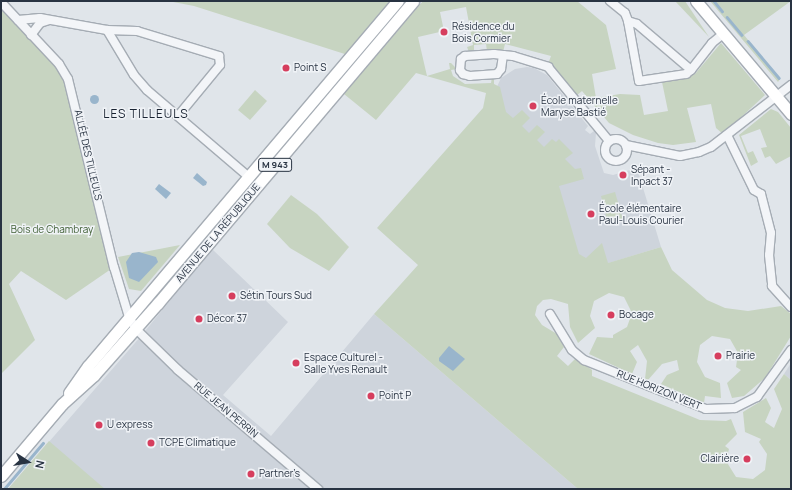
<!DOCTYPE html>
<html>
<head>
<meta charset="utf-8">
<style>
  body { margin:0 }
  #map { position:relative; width:792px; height:490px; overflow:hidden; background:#e0e5ea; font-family:Manrope,sans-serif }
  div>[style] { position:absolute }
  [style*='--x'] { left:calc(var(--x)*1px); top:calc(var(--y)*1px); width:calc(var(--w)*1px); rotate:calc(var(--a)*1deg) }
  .built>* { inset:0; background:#ced4dc }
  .green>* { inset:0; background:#c7d4c1 }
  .water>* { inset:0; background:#99b5cc }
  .round { border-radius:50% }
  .stream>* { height:2.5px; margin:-1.25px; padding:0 1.25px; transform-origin:1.25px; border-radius:1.25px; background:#99b5cc }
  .roads { filter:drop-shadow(1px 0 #a5acb4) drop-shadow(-1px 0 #a5acb4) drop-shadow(0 1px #a5acb4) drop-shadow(0 -1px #a5acb4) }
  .minor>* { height:8px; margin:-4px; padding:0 4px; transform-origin:4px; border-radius:4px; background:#f3f5f8 }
  .minor>.ring { margin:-4px; padding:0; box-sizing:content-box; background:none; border:8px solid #f3f5f8; border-radius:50% }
  .major>* { height:11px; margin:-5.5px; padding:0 5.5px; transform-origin:5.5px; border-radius:5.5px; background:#fff }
  .dots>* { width:11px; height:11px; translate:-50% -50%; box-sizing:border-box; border:2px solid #f0f3f7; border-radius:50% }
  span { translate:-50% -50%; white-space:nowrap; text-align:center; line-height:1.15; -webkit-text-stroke:3px #f0f3f7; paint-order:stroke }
  .shield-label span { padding:1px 3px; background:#f0f3f7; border:1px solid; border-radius:3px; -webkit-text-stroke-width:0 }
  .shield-label { font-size:9px; color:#283342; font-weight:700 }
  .poi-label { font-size:10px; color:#283342 }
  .left { translate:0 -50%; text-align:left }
  .right { translate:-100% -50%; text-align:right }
  .street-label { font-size:10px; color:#283342 }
  .park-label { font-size:10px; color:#3f5f34 }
  .quarter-label { font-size:12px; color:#1a2433; letter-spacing:1px }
  .frame { position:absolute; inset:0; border:2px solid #283342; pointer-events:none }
  .north { position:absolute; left:8px; top:442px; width:40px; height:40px; -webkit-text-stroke:3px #f0f3f7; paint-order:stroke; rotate:102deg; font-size:11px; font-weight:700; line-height:16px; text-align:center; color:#283342 }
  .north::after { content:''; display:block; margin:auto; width:14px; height:18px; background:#283342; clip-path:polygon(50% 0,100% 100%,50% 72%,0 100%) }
</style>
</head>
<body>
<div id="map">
  <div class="built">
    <i style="clip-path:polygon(527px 67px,534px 68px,547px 75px,588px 126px,585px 130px,590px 134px,594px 131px,596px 133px,595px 146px,604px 173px,613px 175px,637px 168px,661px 247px,573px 274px,492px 111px,495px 91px,501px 78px,515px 69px)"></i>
    <i style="clip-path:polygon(212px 249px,288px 322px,223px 395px,271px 436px,374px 314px,578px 489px,8px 489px,141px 336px)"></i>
    <i style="clip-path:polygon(791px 363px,791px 380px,784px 374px)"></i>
  </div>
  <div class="green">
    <i style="clip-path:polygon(168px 1px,398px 1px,351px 56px,194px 6px)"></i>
    <i style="clip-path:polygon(423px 1px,577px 1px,606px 25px,616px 69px,592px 74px,596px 98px,620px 94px,640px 95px,644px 115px,668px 111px,662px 82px,695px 74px,721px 43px,765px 95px,723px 134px,716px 128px,711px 104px,687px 108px,696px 142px,673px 145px,658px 143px,633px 135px,609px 123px,582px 91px,575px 97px,548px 64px,551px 56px,505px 44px,503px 52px,487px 51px,486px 44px,474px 45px,474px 52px,469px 52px,467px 47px,473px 45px,466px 7px,440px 12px,444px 31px,418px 37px,427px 76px,450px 69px,449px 63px,451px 63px,457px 69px,451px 70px,453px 76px,465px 84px,491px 83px,492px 77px,494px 77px,494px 84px,500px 87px,506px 112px,513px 118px,522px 110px,530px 118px,522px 126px,529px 133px,537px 125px,545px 132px,537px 140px,544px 147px,552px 139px,556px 142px,559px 139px,573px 153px,565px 159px,575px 169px,581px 168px,584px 179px,559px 186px,579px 254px,586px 258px,602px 243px,608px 263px,661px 247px,672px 270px,707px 300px,725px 308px,748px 311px,781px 306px,791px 314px,791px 336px,765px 378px,744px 396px,732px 398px,727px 383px,741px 370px,736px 367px,738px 353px,730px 339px,712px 336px,700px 345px,697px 362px,705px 377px,720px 383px,721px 398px,705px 396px,704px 403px,661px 384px,667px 375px,679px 370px,677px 360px,662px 364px,648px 380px,645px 379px,647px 361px,638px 345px,630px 351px,637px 362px,632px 374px,589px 354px,597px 337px,613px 338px,613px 335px,627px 327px,632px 313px,624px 297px,609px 293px,594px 301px,590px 316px,595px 328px,578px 343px,570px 327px,568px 304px,551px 299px,543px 300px,537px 306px,535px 315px,542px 325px,557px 334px,564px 347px,557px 356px,568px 366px,576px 358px,592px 370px,592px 376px,700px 420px,726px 421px,731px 419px,737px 434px,725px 446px,729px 449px,726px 461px,736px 477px,753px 479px,765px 470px,767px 454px,759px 442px,761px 439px,745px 432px,743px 412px,766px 398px,771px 408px,765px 422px,774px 428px,782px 409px,774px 389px,784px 374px,791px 380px,791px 489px,578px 489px,374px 314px,418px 265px,377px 228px,483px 108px,486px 93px,416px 73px,376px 120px,344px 94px)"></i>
    <i style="clip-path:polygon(675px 1px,685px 1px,709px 37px)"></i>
    <i style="clip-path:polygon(710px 1px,791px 1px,744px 35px,780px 79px,778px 82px)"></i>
    <i style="clip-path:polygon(1px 2px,64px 70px,114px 267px,66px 300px,21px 271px,9px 284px,35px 340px,1px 374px)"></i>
    <i style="clip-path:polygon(255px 90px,267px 101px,250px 120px,238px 110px)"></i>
    <i style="clip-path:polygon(771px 109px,778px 112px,791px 128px,791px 156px,776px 164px,770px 156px,765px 158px,761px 148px,767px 147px,760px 129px,741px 136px,748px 153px,753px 151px,758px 162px,751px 166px,739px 135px)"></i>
    <i style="clip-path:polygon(615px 192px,623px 220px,608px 224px,601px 196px)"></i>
    <i style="clip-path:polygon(291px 195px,317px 214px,349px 247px,329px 271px,290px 248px,267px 224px)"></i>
    <i style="clip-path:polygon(180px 245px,141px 291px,129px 289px,118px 257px)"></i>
    <i style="clip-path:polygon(49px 441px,105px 489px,8px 489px)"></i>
  </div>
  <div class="water">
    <i class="round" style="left:89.5px;top:94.5px;width:9px;height:9px"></i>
    <i style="clip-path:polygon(197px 173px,207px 182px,206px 185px,203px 186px,193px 178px)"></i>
    <i style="clip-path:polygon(159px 184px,171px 193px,166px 199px,155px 189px)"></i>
    <i style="clip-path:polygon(139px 252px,156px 257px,158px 262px,139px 282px,129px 278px,126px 262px,132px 253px)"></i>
    <i style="clip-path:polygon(449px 346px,465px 359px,453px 371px,439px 361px,439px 358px)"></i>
  </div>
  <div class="stream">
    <i style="--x:714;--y:1;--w:13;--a:51"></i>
    <i style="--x:727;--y:17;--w:23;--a:50"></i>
    <i style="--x:748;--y:41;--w:48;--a:50"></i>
    <i style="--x:4;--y:489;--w:60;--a:-49.7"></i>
  </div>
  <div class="roads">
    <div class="minor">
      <i style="--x:610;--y:1;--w:19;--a:39"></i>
      <i style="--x:625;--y:13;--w:9;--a:69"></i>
      <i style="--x:628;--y:21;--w:9;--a:18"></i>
      <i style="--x:637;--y:24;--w:71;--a:40.4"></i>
      <i style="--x:691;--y:70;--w:34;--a:-52"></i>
      <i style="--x:712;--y:43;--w:14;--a:-39"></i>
      <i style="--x:1;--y:2;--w:85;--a:46.9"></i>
      <i style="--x:59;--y:64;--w:17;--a:59"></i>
      <i style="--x:68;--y:79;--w:194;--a:76.3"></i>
      <i style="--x:114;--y:267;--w:52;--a:73.3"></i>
      <i style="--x:129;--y:317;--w:14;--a:60"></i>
      <i style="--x:136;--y:329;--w:59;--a:44.3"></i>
      <i style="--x:178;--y:370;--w:184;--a:40.4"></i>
      <i style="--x:18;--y:20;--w:22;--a:-5"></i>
      <i style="--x:40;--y:18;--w:68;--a:10.2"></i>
      <i style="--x:107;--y:30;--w:52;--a:59"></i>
      <i style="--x:134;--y:75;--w:20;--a:49"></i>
      <i style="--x:147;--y:90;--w:134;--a:40.5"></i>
      <i style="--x:628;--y:21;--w:61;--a:79.6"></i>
      <i style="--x:639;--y:81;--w:48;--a:-8.5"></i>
      <i style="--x:686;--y:74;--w:6;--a:-39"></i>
      <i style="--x:107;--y:30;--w:30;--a:2"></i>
      <i style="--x:137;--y:31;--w:86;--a:17"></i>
      <i style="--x:219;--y:56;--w:9;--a:84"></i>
      <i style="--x:220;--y:65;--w:66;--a:129.5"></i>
      <i style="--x:31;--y:35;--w:15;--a:-53"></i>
      <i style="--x:40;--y:23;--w:9;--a:-18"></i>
      <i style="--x:503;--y:55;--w:14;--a:98"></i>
      <i style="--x:501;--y:69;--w:6;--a:129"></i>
      <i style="--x:497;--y:74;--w:27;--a:176"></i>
      <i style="--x:470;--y:76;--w:7;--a:-164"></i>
      <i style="--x:463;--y:74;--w:5;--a:-127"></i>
      <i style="--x:460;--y:70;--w:11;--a:-85"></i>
      <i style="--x:461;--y:59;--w:5;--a:-37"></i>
      <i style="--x:465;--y:56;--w:29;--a:-4"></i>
      <i style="--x:494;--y:54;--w:9;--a:6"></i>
      <i style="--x:503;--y:55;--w:10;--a:6"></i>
      <i style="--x:513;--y:56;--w:37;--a:17"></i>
      <i style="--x:548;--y:67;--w:96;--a:50.5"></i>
      <i style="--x:727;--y:135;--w:61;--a:63.9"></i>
      <i style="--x:754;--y:190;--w:8;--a:30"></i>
      <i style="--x:761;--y:194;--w:40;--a:75.6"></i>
      <i style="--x:771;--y:233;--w:22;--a:95"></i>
      <i style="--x:769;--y:255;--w:31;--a:84"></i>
      <i style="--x:772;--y:286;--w:28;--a:48"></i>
      <i class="ring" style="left:605px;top:139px;width:14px;height:14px"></i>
      <i style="--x:626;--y:145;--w:55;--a:11.5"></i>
      <i style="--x:680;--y:156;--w:19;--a:-12"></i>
      <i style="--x:699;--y:152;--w:13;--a:-23"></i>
      <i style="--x:711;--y:147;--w:101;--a:-37.8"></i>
      <i style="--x:550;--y:314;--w:42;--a:58.6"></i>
      <i style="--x:572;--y:350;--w:16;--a:40"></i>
      <i style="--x:584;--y:360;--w:131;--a:21.9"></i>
      <i style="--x:706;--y:409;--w:29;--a:-2"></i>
      <i style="--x:735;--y:408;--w:25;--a:-27"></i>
      <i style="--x:757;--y:397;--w:58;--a:-54.1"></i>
    </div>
    <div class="major">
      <i style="--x:696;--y:1;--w:148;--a:49.9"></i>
      <i style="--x:69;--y:393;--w:33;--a:-55"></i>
      <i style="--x:88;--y:366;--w:479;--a:-49.7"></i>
      <i style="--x:1;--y:476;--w:94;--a:-49.7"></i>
      <i style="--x:62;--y:404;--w:43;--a:-42.2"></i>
      <i style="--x:94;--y:375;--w:96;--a:-48.4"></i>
      <i style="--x:158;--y:303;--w:395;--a:-49.8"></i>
    </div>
  </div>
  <div class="dots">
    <i style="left:444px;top:32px;background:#d63e5e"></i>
    <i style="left:286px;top:68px;background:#d63e5e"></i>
    <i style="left:533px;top:106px;background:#d63e5e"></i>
    <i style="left:623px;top:175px;background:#d63e5e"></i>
    <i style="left:591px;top:214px;background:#d63e5e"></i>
    <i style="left:232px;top:296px;background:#d63e5e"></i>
    <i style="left:611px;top:315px;background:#d63e5e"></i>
    <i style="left:199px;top:319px;background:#d63e5e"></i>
    <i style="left:718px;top:356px;background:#d63e5e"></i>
    <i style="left:296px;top:363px;background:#d63e5e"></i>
    <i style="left:371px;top:396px;background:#d63e5e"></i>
    <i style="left:99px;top:425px;background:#d63e5e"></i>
    <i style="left:151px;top:443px;background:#d63e5e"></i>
    <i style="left:747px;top:459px;background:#d63e5e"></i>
    <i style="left:251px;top:474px;background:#d63e5e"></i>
  </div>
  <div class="shield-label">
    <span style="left:275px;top:165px">M 943</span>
  </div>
  <div class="poi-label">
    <span class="left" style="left:452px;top:32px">Résidence du<br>Bois Cormier</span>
    <span class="left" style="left:294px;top:68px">Point S</span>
    <span class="left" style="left:541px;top:106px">École maternelle<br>Maryse Bastié</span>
    <span class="left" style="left:631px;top:175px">Sépant -<br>Inpact 37</span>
    <span class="left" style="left:599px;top:214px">École élémentaire<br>Paul-Louis Courier</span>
    <span class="left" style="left:240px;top:296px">Sétin Tours Sud</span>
    <span class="left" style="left:619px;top:315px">Bocage</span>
    <span class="left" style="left:207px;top:319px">Décor 37</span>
    <span class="left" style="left:726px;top:356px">Prairie</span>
    <span class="left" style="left:304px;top:363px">Espace Culturel -<br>Salle Yves Renault</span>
    <span class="left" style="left:379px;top:396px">Point P</span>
    <span class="left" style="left:107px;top:425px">U express</span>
    <span class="left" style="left:159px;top:443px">TCPE Climatique</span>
    <span class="right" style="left:739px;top:459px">Clairière</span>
    <span class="left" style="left:259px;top:474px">Partner’s</span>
  </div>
  <div class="street-label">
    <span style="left:88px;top:155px;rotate:77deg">ALLÉE DES TILLEULS</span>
    <span style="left:218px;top:233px;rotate:-50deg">AVENUE DE LA RÉPUBLIQUE</span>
    <span style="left:659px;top:390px;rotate:22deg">RUE HORIZON VERT</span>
    <span style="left:226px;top:410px;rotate:40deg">RUE JEAN PERRIN</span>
  </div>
  <div class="park-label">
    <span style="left:52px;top:230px">Bois de Chambray</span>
  </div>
  <div class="quarter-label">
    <span style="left:146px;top:114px">LES TILLEULS</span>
  </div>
  <div class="frame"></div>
  <div class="north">N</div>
</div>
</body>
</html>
